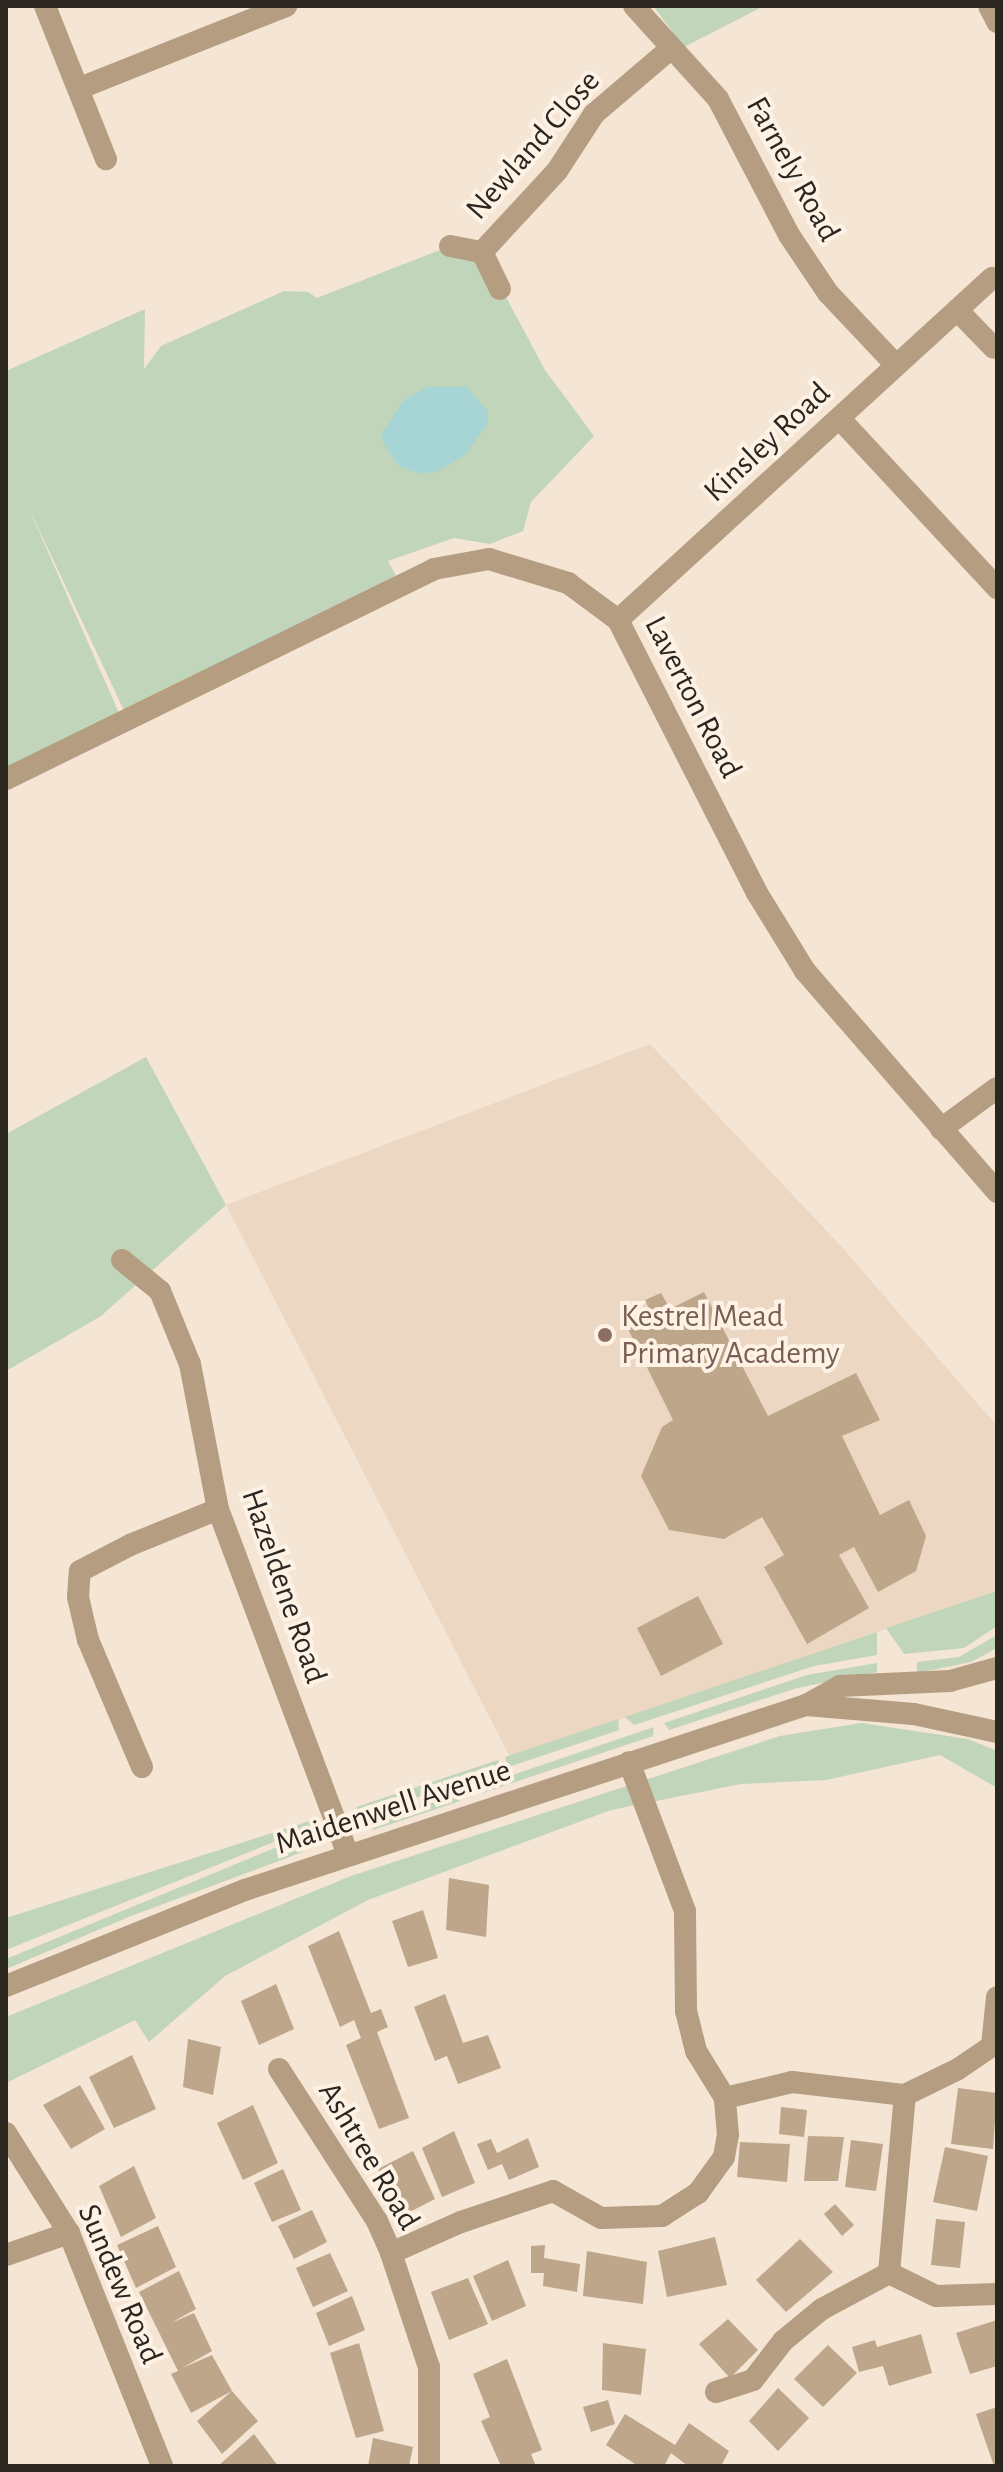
<!DOCTYPE html>
<html>
<head>
<meta charset="utf-8">
<style>
  body { margin:0 }
  #map { position:relative; width:1003px; height:2472px; overflow:hidden; background:#f4e5d4; font-family:"Alegreya Sans",sans-serif }
  div>[style] { position:absolute }
  [style*='--x'] { left:calc(var(--x)*1px); top:calc(var(--y)*1px); width:calc(var(--w)*1px); rotate:calc(var(--a)*1deg) }
  .built>* { inset:0; background:#ebd7c2 }
  .green>* { inset:0; background:#c0d5ba }
  .water>* { inset:0; background:#a7d4d4 }
  .building>* { inset:0; background:#bea68b }
  .minor>* { height:22px; margin:-11px; padding:0 11px; transform-origin:11px; border-radius:11px; background:#b49d81 }
  .tertiary>* { height:22px; margin:-11px; padding:0 11px; transform-origin:11px; border-radius:11px; background:#b49d81 }
  .dots>* { width:22px; height:22px; translate:-50% -50%; box-sizing:border-box; border:4px solid #fef2e5; border-radius:50% }
  span { translate:-50% -50%; white-space:nowrap; text-align:center; line-height:1.15; -webkit-text-stroke:8px #fef2e5; paint-order:stroke }
  .street-label { font-size:32px; color:#2b2620 }
  .education-label { font-size:32px; color:#785e54 }
  .left { translate:0 -50%; text-align:left }
  .frame { position:absolute; inset:0; border:8px solid #2b2620; pointer-events:none }
</style>
</head>
<body>
<div id="map">
  <div class="built">
    <i style="clip-path:polygon(650px 1044px,838px 1243px,997px 1426px,997px 1591px,510px 1757px,226px 1205px)"></i>
  </div>
  <div class="green">
    <i style="clip-path:polygon(653px 6px,764px 6px,684px 47px)"></i>
    <i style="clip-path:polygon(450px 246px,482px 252px,545px 370px,594px 436px,531px 502px,523px 531px,490px 544px,454px 538px,388px 561px,400px 583px,128px 719px,26px 502px,123px 722px,6px 779px,6px 371px,145px 309px,144px 369px,161px 346px,284px 291px,308px 292px,317px 298px)"></i>
    <i style="clip-path:polygon(146px 1057px,226px 1205px,101px 1316px,6px 1371px,6px 1134px)"></i>
    <i style="clip-path:polygon(997px 1591px,997px 1626px,964px 1648px,904px 1654px,886px 1628px)"></i>
    <i style="clip-path:polygon(877px 1632px,877px 1655px,814px 1666px,634px 1725px,625px 1717px)"></i>
    <i style="clip-path:polygon(997px 1635px,997px 1648px,971px 1662px,917px 1673px,917px 1662px,959px 1657px)"></i>
    <i style="clip-path:polygon(877px 1663px,877px 1672px,797px 1688px,669px 1730px,664px 1723px,807px 1675px)"></i>
    <i style="clip-path:polygon(618px 1719px,619px 1730px,508px 1767px,505px 1757px)"></i>
    <i style="clip-path:polygon(861px 1723px,968px 1739px,997px 1751px,997px 1788px,940px 1755px,826px 1780px,741px 1784px,611px 1810px,368px 1900px,225px 1976px,149px 2042px,135px 2020px,6px 2083px,6px 2017px,351px 1876px,780px 1736px)"></i>
    <i style="clip-path:polygon(654px 1727px,653px 1736px,482px 1793px,480px 1786px)"></i>
    <i style="clip-path:polygon(498px 1760px,501px 1769px,424px 1795px,362px 1816px,356px 1807px)"></i>
    <i style="clip-path:polygon(457px 1792px,460px 1801px,373px 1830px,367px 1823px)"></i>
    <i style="clip-path:polygon(313px 1820px,311px 1827px,6px 1950px,6px 1918px)"></i>
    <i style="clip-path:polygon(311px 1833px,317px 1835px,315px 1842px,300px 1853px,131px 1916px,6px 1969px,6px 1959px)"></i>
  </div>
  <div class="water">
    <i style="clip-path:polygon(427px 387px,467px 387px,488px 412px,487px 425px,464px 456px,436px 472px,418px 473px,398px 466px,380px 437px,404px 400px)"></i>
  </div>
  <div class="building">
    <i style="clip-path:polygon(704px 1292px,768px 1416px,856px 1373px,880px 1420px,842px 1436px,880px 1515px,909px 1500px,926px 1536px,916px 1571px,878px 1592px,854px 1547px,839px 1555px,869px 1608px,807px 1644px,764px 1567px,784px 1555px,762px 1517px,724px 1539px,669px 1530px,641px 1476px,662px 1427px,673px 1420px,628px 1329px,652px 1316px,645px 1300px,661px 1293px,670px 1309px)"></i>
    <i style="clip-path:polygon(698px 1596px,723px 1644px,661px 1676px,637px 1628px)"></i>
    <i style="clip-path:polygon(449px 1878px,489px 1885px,486px 1937px,446px 1930px)"></i>
    <i style="clip-path:polygon(423px 1910px,438px 1958px,408px 1967px,392px 1921px)"></i>
    <i style="clip-path:polygon(339px 1931px,371px 2013px,381px 2009px,388px 2027px,377px 2032px,409px 2118px,379px 2129px,346px 2045px,361px 2038px,354px 2020px,340px 2027px,308px 1946px)"></i>
    <i style="clip-path:polygon(276px 1984px,294px 2029px,259px 2045px,241px 2001px)"></i>
    <i style="clip-path:polygon(445px 1994px,463px 2043px,488px 2035px,501px 2068px,458px 2084px,447px 2056px,435px 2061px,414px 2007px)"></i>
    <i style="clip-path:polygon(188px 2039px,221px 2047px,213px 2095px,183px 2087px)"></i>
    <i style="clip-path:polygon(132px 2055px,156px 2109px,114px 2128px,89px 2077px)"></i>
    <i style="clip-path:polygon(80px 2085px,105px 2129px,71px 2149px,43px 2105px)"></i>
    <i style="clip-path:polygon(958px 2088px,997px 2093px,993px 2149px,951px 2144px)"></i>
    <i style="clip-path:polygon(253px 2105px,278px 2163px,243px 2180px,217px 2123px)"></i>
    <i style="clip-path:polygon(781px 2107px,807px 2110px,804px 2137px,779px 2134px)"></i>
    <i style="clip-path:polygon(454px 2131px,475px 2183px,442px 2197px,422px 2148px)"></i>
    <i style="clip-path:polygon(808px 2136px,844px 2137px,838px 2181px,804px 2181px)"></i>
    <i style="clip-path:polygon(528px 2138px,539px 2167px,509px 2180px,502px 2164px,488px 2170px,477px 2144px,491px 2139px,497px 2153px)"></i>
    <i style="clip-path:polygon(851px 2140px,883px 2144px,876px 2191px,845px 2187px)"></i>
    <i style="clip-path:polygon(740px 2142px,790px 2144px,787px 2182px,737px 2177px)"></i>
    <i style="clip-path:polygon(945px 2147px,988px 2156px,977px 2211px,933px 2202px)"></i>
    <i style="clip-path:polygon(413px 2151px,435px 2199px,400px 2217px,378px 2169px)"></i>
    <i style="clip-path:polygon(134px 2166px,156px 2218px,121px 2237px,99px 2186px)"></i>
    <i style="clip-path:polygon(283px 2169px,301px 2210px,272px 2222px,254px 2183px)"></i>
    <i style="clip-path:polygon(835px 2204px,854px 2225px,842px 2236px,824px 2214px)"></i>
    <i style="clip-path:polygon(312px 2210px,327px 2242px,294px 2259px,278px 2226px)"></i>
    <i style="clip-path:polygon(936px 2219px,965px 2222px,960px 2268px,931px 2265px)"></i>
    <i style="clip-path:polygon(158px 2226px,176px 2267px,136px 2288px,117px 2245px)"></i>
    <i style="clip-path:polygon(715px 2237px,727px 2285px,667px 2297px,658px 2251px)"></i>
    <i style="clip-path:polygon(800px 2239px,833px 2272px,786px 2312px,756px 2280px)"></i>
    <i style="clip-path:polygon(545px 2245px,544px 2258px,580px 2264px,577px 2292px,543px 2286px,544px 2273px,531px 2273px,531px 2246px)"></i>
    <i style="clip-path:polygon(587px 2251px,647px 2262px,643px 2304px,583px 2296px)"></i>
    <i style="clip-path:polygon(330px 2253px,348px 2291px,313px 2307px,296px 2268px)"></i>
    <i style="clip-path:polygon(508px 2260px,526px 2306px,492px 2321px,473px 2276px)"></i>
    <i style="clip-path:polygon(179px 2271px,196px 2309px,171px 2323px,194px 2313px,212px 2351px,182px 2368px,212px 2355px,232px 2391px,191px 2413px,171px 2374px,178px 2371px,139px 2292px)"></i>
    <i style="clip-path:polygon(468px 2278px,488px 2324px,449px 2340px,431px 2292px)"></i>
    <i style="clip-path:polygon(352px 2296px,365px 2330px,329px 2346px,316px 2313px)"></i>
    <i style="clip-path:polygon(728px 2319px,758px 2350px,730px 2378px,699px 2344px)"></i>
    <i style="clip-path:polygon(997px 2320px,997px 2366px,970px 2374px,956px 2333px)"></i>
    <i style="clip-path:polygon(921px 2334px,932px 2373px,889px 2386px,883px 2366px,859px 2372px,852px 2347px,875px 2340px,877px 2347px)"></i>
    <i style="clip-path:polygon(359px 2343px,384px 2431px,356px 2438px,330px 2353px)"></i>
    <i style="clip-path:polygon(603px 2343px,646px 2349px,641px 2395px,602px 2390px)"></i>
    <i style="clip-path:polygon(828px 2345px,857px 2373px,823px 2407px,794px 2379px)"></i>
    <i style="clip-path:polygon(507px 2359px,542px 2450px,531px 2454px,536px 2466px,501px 2466px,481px 2421px,490px 2417px,473px 2374px)"></i>
    <i style="clip-path:polygon(778px 2388px,809px 2418px,778px 2451px,749px 2421px)"></i>
    <i style="clip-path:polygon(232px 2391px,258px 2421px,222px 2454px,197px 2421px)"></i>
    <i style="clip-path:polygon(608px 2400px,615px 2424px,591px 2432px,583px 2407px)"></i>
    <i style="clip-path:polygon(997px 2407px,997px 2465px,994px 2466px,976px 2414px)"></i>
    <i style="clip-path:polygon(625px 2414px,675px 2445px,689px 2423px,729px 2451px,721px 2466px,688px 2466px,671px 2453px,664px 2466px,638px 2466px,606px 2445px)"></i>
    <i style="clip-path:polygon(254px 2434px,278px 2466px,218px 2466px)"></i>
    <i style="clip-path:polygon(373px 2438px,413px 2447px,409px 2466px,368px 2466px)"></i>
  </div>
  <div class="minor">
    <i style="--x:45;--y:6;--w:165;--a:68.3"></i>
    <i style="--x:634;--y:6;--w:125;--a:47.9"></i>
    <i style="--x:718;--y:99;--w:153;--a:62.4"></i>
    <i style="--x:789;--y:235;--w:70;--a:56.1"></i>
    <i style="--x:828;--y:293;--w:98;--a:46.7"></i>
    <i style="--x:989;--y:6;--w:18;--a:63"></i>
    <i style="--x:80;--y:88;--w:222;--a:-21.7"></i>
    <i style="--x:450;--y:246;--w:33;--a:11"></i>
    <i style="--x:482;--y:252;--w:110;--a:-47.2"></i>
    <i style="--x:557;--y:171;--w:68;--a:-57"></i>
    <i style="--x:594;--y:114;--w:100;--a:-40.5"></i>
    <i style="--x:482;--y:252;--w:41;--a:64.1"></i>
    <i style="--x:959;--y:312;--w:50;--a:45.8"></i>
    <i style="--x:840;--y:419;--w:231;--a:47.1"></i>
    <i style="--x:618;--y:620;--w:507;--a:-42.44"></i>
    <i style="--x:6;--y:779;--w:477;--a:-26.1"></i>
    <i style="--x:434;--y:569;--w:56;--a:-10.3"></i>
    <i style="--x:489;--y:559;--w:83;--a:16.9"></i>
    <i style="--x:568;--y:583;--w:62;--a:36.5"></i>
    <i style="--x:618;--y:620;--w:306;--a:63"></i>
    <i style="--x:757;--y:893;--w:92;--a:58.4"></i>
    <i style="--x:805;--y:971;--w:293;--a:49"></i>
    <i style="--x:941;--y:1129;--w:69;--a:-36.2"></i>
    <i style="--x:122;--y:1260;--w:49;--a:39.2"></i>
    <i style="--x:160;--y:1291;--w:79;--a:67.7"></i>
    <i style="--x:190;--y:1364;--w:148;--a:79.1"></i>
    <i style="--x:218;--y:1509;--w:369;--a:69.4"></i>
    <i style="--x:142;--y:1767;--w:138;--a:-113"></i>
    <i style="--x:88;--y:1640;--w:44;--a:-103.1"></i>
    <i style="--x:78;--y:1597;--w:26;--a:-86"></i>
    <i style="--x:80;--y:1571;--w:56;--a:-27.5"></i>
    <i style="--x:130;--y:1545;--w:95;--a:-22.2"></i>
    <i style="--x:279;--y:2069;--w:181;--a:57.2"></i>
    <i style="--x:377;--y:2221;--w:35;--a:66"></i>
    <i style="--x:391;--y:2253;--w:120;--a:71.6"></i>
    <i style="--x:429;--y:2367;--w:99;--a:90"></i>
    <i style="--x:725;--y:2098;--w:69;--a:-13.4"></i>
    <i style="--x:792;--y:2082;--w:114;--a:6.6"></i>
    <i style="--x:905;--y:2095;--w:59;--a:-26.1"></i>
    <i style="--x:958;--y:2069;--w:41;--a:-34.1"></i>
    <i style="--x:992;--y:2046;--w:49;--a:-84.2"></i>
    <i style="--x:6;--y:2133;--w:118;--a:57.8"></i>
    <i style="--x:69;--y:2233;--w:251;--a:68.2"></i>
    <i style="--x:391;--y:2253;--w:77;--a:-23.9"></i>
    <i style="--x:461;--y:2222;--w:97;--a:-18.6"></i>
    <i style="--x:553;--y:2191;--w:55;--a:29.4"></i>
    <i style="--x:601;--y:2218;--w:61;--a:-1.9"></i>
    <i style="--x:662;--y:2216;--w:43;--a:-32.6"></i>
    <i style="--x:698;--y:2193;--w:44;--a:-54.2"></i>
    <i style="--x:724;--y:2157;--w:22;--a:-80"></i>
    <i style="--x:728;--y:2135;--w:37;--a:-95"></i>
    <i style="--x:725;--y:2098;--w:55;--a:-121.7"></i>
    <i style="--x:696;--y:2051;--w:41;--a:-104"></i>
    <i style="--x:686;--y:2011;--w:100;--a:-90.6"></i>
    <i style="--x:685;--y:1911;--w:159;--a:-110.6"></i>
    <i style="--x:6;--y:2255;--w:67;--a:-19.2"></i>
    <i style="--x:889;--y:2273;--w:179;--a:-84.9"></i>
    <i style="--x:716;--y:2392;--w:39;--a:-18"></i>
    <i style="--x:753;--y:2380;--w:49;--a:-52.4"></i>
    <i style="--x:783;--y:2341;--w:50;--a:-39.4"></i>
    <i style="--x:822;--y:2309;--w:76;--a:-28.2"></i>
    <i style="--x:889;--y:2273;--w:52;--a:26.1"></i>
    <i style="--x:936;--y:2296;--w:61;--a:-1.9"></i>
  </div>
  <div class="tertiary">
    <i style="--x:806;--y:1705;--w:108;--a:4.8"></i>
    <i style="--x:914;--y:1714;--w:85;--a:12.2"></i>
    <i style="--x:6;--y:1986;--w:258;--a:-21.9"></i>
    <i style="--x:245;--y:1890;--w:591;--a:-18.25"></i>
    <i style="--x:806;--y:1705;--w:39;--a:-29"></i>
    <i style="--x:840;--y:1686;--w:110;--a:-2.6"></i>
    <i style="--x:950;--y:1681;--w:49;--a:-15.5"></i>
  </div>
  <div class="dots">
    <i style="left:605px;top:1335px;background:#8d6e63"></i>
  </div>
  <div class="street-label">
    <span style="left:533px;top:145px;rotate:-49deg">Newland Close</span>
    <span style="left:793px;top:169px;rotate:61deg">Farnely Road</span>
    <span style="left:767px;top:442px;rotate:-43deg">Kinsley Road</span>
    <span style="left:693px;top:697px;rotate:63deg">Laverton Road</span>
    <span style="left:284px;top:1586px;rotate:71deg">Hazeldene Road</span>
    <span style="left:393px;top:1807px;rotate:-18deg">Maidenwell Avenue</span>
    <span style="left:369px;top:2156px;rotate:59deg">Ashtree Road</span>
    <span style="left:120px;top:2284px;rotate:67deg">Sundew Road</span>
  </div>
  <div class="education-label">
    <span class="left" style="left:621px;top:1335px">Kestrel Mead<br>Primary Academy</span>
  </div>
  <div class="frame"></div>
</div>
</body>
</html>
